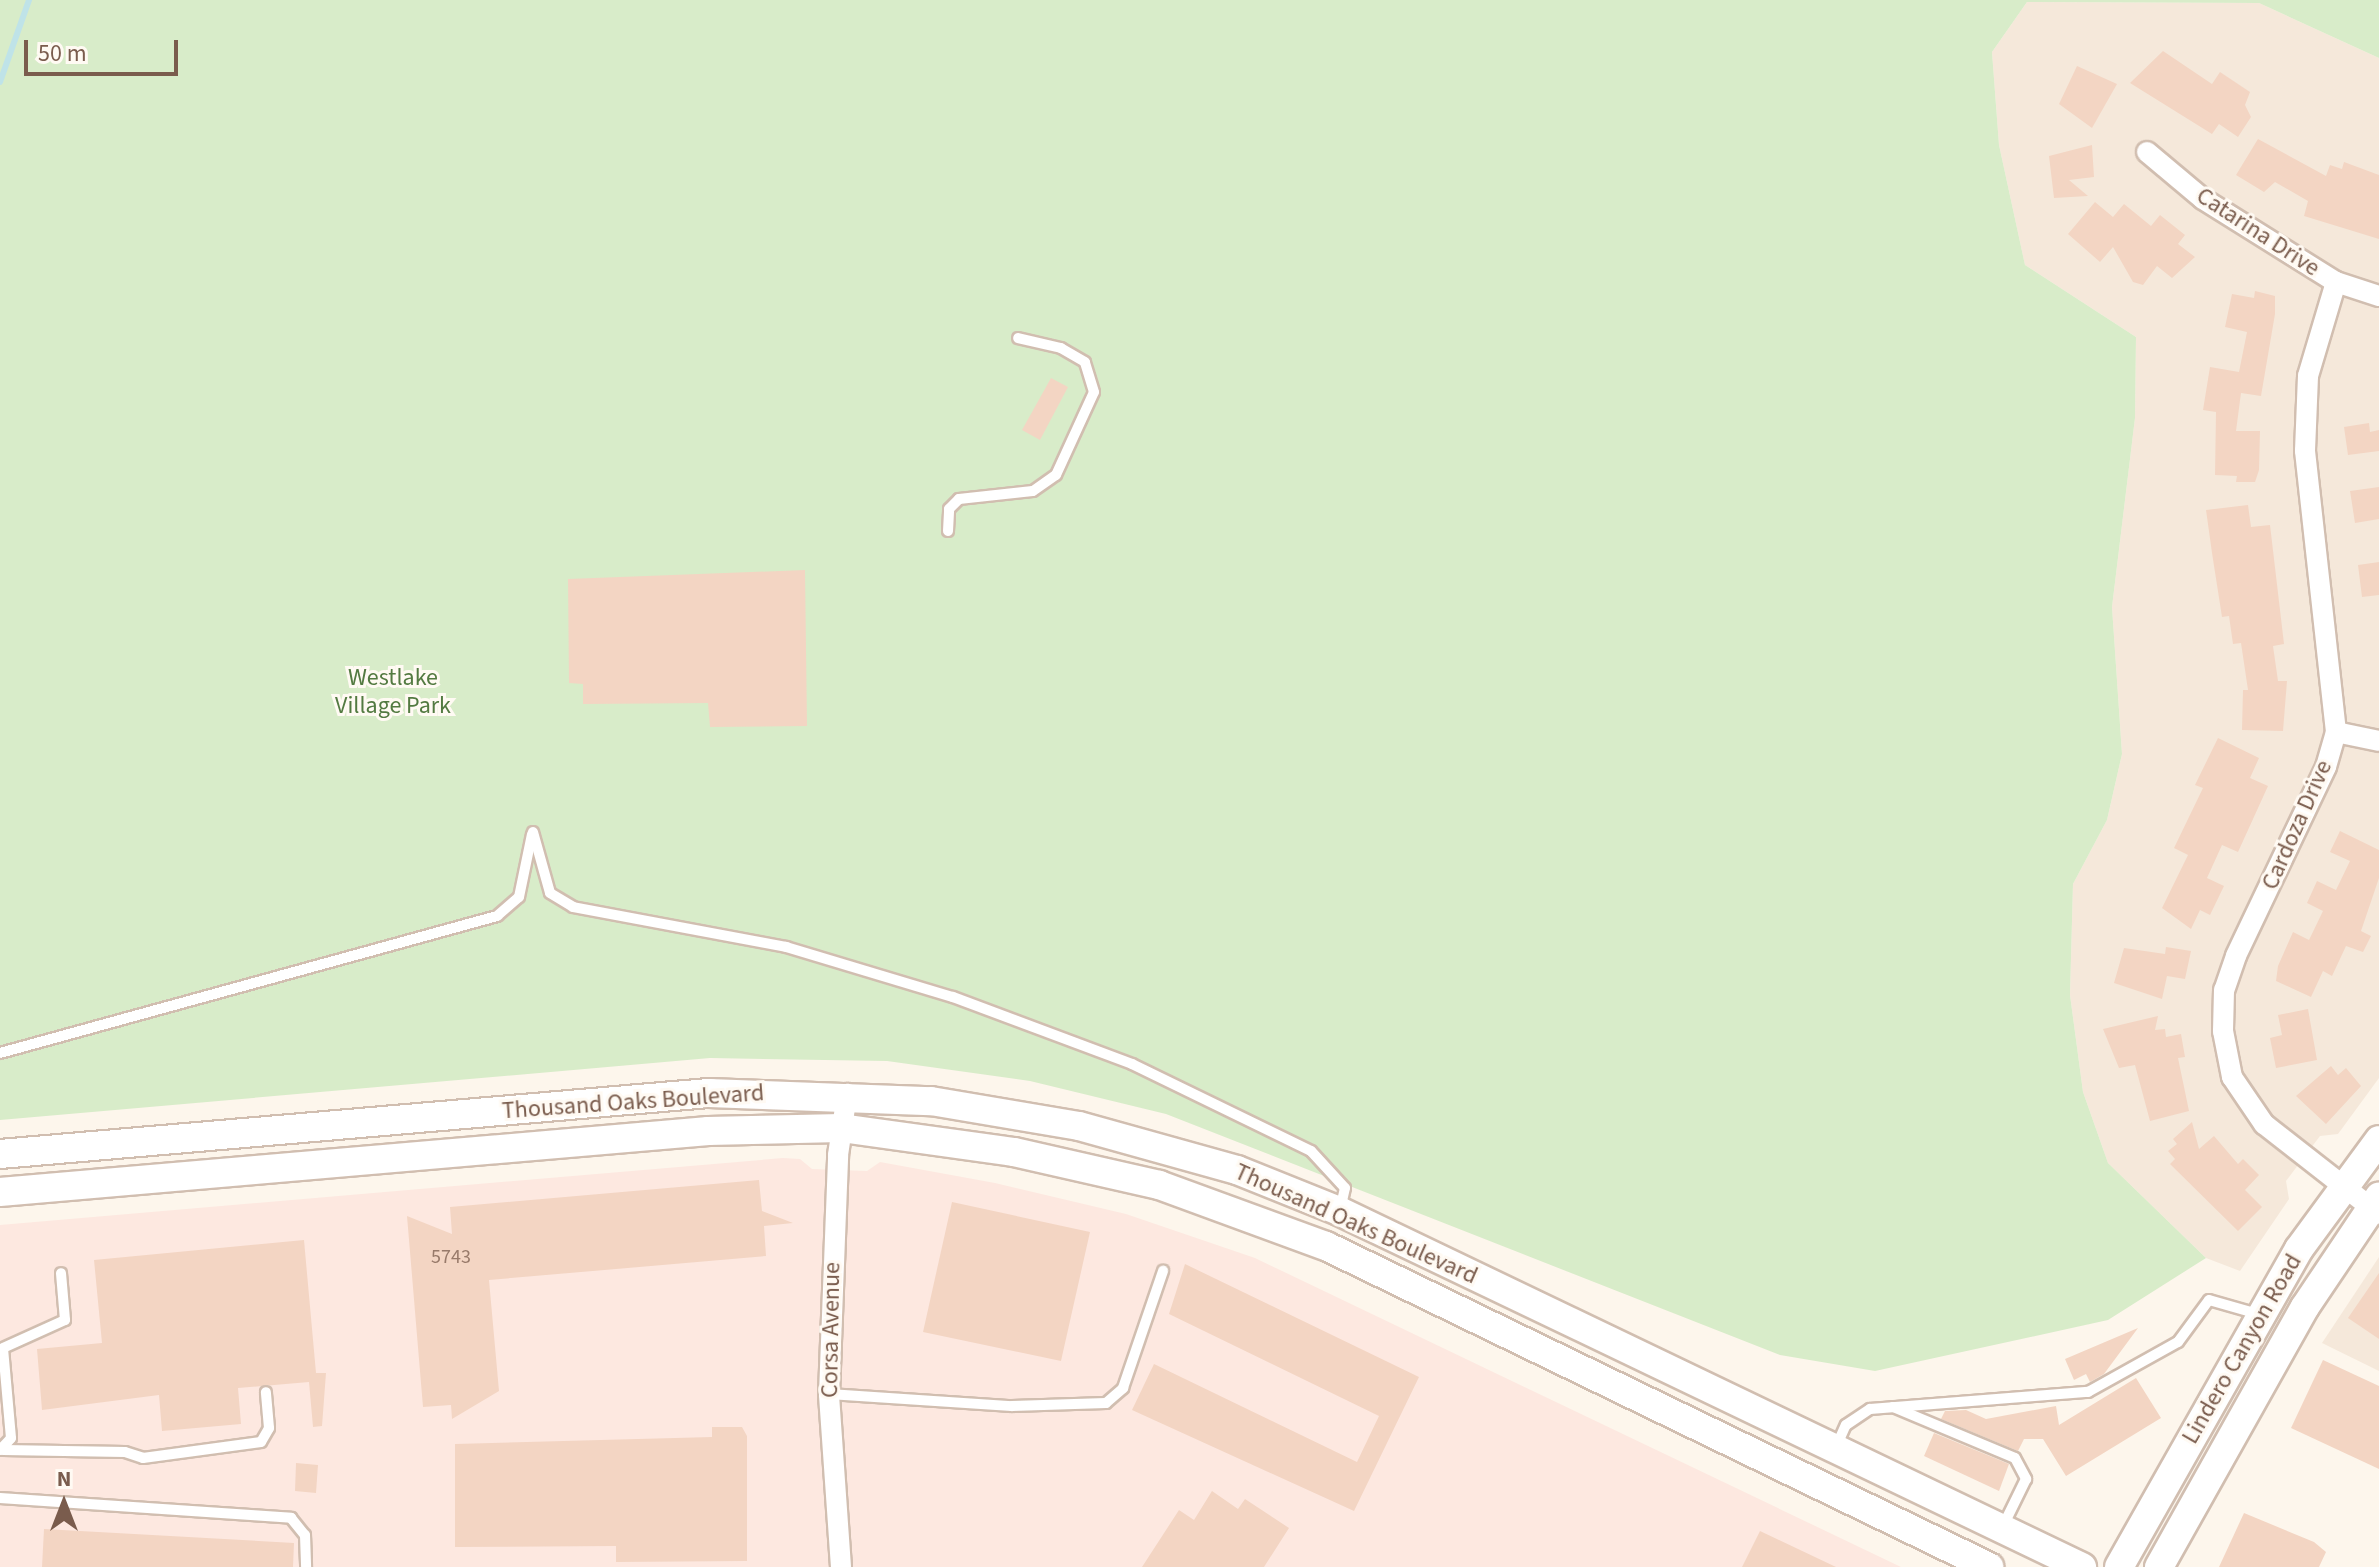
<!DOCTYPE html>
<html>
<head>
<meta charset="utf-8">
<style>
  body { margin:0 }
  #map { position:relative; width:2379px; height:1567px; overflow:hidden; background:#fdf6ec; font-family:"Source Sans 3",sans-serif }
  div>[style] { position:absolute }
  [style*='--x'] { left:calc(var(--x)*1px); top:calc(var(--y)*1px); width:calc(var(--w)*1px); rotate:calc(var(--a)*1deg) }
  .residential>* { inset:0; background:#f5e8da }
  .commercial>* { inset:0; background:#fde8e0 }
  .green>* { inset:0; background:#d8ecc9 }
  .stream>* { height:6px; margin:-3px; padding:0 3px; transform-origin:3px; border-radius:3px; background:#bfe3e8 }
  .building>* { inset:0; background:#f3d5c3 }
  .roads { filter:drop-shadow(2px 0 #d1beb0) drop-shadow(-2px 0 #d1beb0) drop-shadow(0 2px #d1beb0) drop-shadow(0 -2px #d1beb0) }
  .service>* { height:10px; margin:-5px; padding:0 5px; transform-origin:5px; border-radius:5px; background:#fff }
  .minor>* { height:20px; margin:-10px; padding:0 10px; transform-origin:10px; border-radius:10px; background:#fff }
  .secondary>* { height:28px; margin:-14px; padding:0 14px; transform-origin:14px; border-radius:14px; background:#fff }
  span { translate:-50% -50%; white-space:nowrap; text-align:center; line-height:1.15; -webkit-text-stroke:6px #fffaf3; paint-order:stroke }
  .number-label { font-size:20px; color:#987a6a }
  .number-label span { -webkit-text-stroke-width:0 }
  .street-label { font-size:24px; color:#7a5c4d }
  .park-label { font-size:24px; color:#537a41 }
  .north { position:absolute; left:24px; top:1463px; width:80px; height:80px; -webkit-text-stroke:6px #fffaf3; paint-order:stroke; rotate:0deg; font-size:22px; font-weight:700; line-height:32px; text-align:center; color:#7a5c4d }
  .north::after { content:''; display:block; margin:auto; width:28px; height:36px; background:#7a5c4d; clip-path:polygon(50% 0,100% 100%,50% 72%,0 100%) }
  .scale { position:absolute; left:24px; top:40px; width:154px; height:36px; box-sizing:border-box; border:4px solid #7a5c4d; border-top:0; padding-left:10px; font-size:24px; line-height:28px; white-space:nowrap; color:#7a5c4d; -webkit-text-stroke:6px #fffaf3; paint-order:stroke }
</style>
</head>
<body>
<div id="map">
  <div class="residential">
    <i style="clip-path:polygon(2027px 2px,2259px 3px,2379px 58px,2379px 1078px,2338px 1134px,2320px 1136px,2286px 1181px,2289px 1199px,2240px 1271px,2206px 1258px,2108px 1163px,2083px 1092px,2070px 995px,2073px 884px,2107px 820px,2122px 754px,2112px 607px,2135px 418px,2136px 337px,2025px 265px,1999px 145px,1992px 52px)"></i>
    <i style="clip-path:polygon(2379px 1257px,2379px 1371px,2322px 1343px)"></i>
  </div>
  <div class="commercial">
    <i style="clip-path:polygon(783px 1158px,800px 1159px,812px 1169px,867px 1171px,880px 1162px,995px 1183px,1126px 1214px,1255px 1258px,1901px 1567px,0 1567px,0 1225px)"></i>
  </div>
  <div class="green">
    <i style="clip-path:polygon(0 0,2379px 0,2379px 58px,2259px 3px,2027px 2px,1992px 52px,1999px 145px,2025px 265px,2136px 337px,2135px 418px,2112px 607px,2122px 754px,2107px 820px,2073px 884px,2070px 995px,2083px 1092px,2108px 1163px,2206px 1258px,2108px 1320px,1875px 1371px,1780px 1355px,1166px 1114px,1030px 1081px,887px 1061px,710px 1058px,0 1120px)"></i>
  </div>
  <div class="stream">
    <i style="--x:0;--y:82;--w:87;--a:-70.5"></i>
  </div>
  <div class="building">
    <i style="clip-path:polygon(2163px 51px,2212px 84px,2220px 72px,2250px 92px,2245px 105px,2251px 117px,2238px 137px,2219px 124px,2212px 134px,2130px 83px)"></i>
    <i style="clip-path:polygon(2077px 66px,2117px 84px,2092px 128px,2059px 104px)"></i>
    <i style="clip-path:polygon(2258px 139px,2326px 176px,2330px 165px,2342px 169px,2344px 162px,2379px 175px,2379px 239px,2304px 216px,2308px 201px,2275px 182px,2264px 192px,2236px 175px)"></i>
    <i style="clip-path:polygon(2092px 145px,2094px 177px,2069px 180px,2088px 196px,2054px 198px,2049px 156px)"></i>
    <i style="clip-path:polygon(2095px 202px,2113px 217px,2124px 204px,2151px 226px,2160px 215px,2185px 235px,2178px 244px,2195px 257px,2172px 278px,2157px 266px,2143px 285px,2133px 282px,2113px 247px,2100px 262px,2068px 234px)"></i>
    <i style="clip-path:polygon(2255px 291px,2275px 296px,2275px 314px,2261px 396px,2241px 393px,2236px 431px,2260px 431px,2259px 470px,2255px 482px,2236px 482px,2237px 476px,2215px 475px,2216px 412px,2203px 410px,2210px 367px,2239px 372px,2247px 332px,2225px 327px,2232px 294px,2254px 298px)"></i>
    <i style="clip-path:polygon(1051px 378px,1068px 387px,1040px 440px,1022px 430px)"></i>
    <i style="clip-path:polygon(2369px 423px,2370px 432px,2379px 430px,2379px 451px,2348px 455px,2344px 427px)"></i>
    <i style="clip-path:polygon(2379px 487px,2379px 519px,2355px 523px,2350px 491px)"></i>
    <i style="clip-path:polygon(2248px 505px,2251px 527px,2270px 525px,2284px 644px,2273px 646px,2278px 681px,2287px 681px,2283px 731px,2242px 730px,2243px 690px,2248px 690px,2241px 643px,2233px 644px,2229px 616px,2222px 617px,2212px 553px,2206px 510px)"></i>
    <i style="clip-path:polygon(2379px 562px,2379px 595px,2362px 597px,2358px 565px)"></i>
    <i style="clip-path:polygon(805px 570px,807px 726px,710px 727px,708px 703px,583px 704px,583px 684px,569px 683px,568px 579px)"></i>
    <i style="clip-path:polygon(2218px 738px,2259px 758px,2250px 778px,2268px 786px,2238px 852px,2222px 845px,2207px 878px,2224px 886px,2210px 915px,2200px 910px,2191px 929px,2162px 908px,2188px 855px,2174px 848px,2203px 788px,2195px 785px)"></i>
    <i style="clip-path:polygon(2340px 831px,2379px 850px,2379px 878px,2361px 931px,2371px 936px,2363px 952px,2346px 946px,2332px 976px,2323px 971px,2311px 997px,2276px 981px,2278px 966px,2293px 932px,2309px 940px,2323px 911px,2307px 903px,2317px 881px,2336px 890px,2350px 861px,2330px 852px)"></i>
    <i style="clip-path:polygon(2166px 947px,2191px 951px,2185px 979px,2167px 976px,2162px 999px,2114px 983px,2124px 948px,2165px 954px)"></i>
    <i style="clip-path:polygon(2308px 1009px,2317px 1060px,2276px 1068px,2270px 1038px,2282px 1035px,2278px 1015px)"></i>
    <i style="clip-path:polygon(2158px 1016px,2155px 1030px,2165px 1029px,2166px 1037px,2181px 1034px,2185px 1057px,2178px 1058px,2189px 1111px,2150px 1121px,2135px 1065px,2119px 1068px,2103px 1029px)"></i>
    <i style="clip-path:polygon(2331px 1066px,2338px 1075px,2346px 1068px,2361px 1086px,2326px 1124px,2296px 1096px)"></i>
    <i style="clip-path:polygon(2192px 1122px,2199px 1149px,2214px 1136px,2238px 1164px,2243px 1159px,2259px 1175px,2245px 1190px,2262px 1207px,2238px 1231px,2170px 1164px,2175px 1159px,2168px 1151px,2177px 1144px,2173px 1139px)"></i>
    <i style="clip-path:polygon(759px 1180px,762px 1211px,793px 1223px,764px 1226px,766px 1256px,489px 1280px,499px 1391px,452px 1419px,451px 1405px,423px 1407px,407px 1216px,452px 1234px,450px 1207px)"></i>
    <i style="clip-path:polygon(952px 1202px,1090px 1232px,1061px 1361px,923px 1332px)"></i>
    <i style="clip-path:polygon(304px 1240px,316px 1373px,326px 1373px,322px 1426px,313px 1427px,309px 1382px,238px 1388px,241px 1424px,162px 1431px,159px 1395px,42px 1410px,37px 1349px,102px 1343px,94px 1260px)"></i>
    <i style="clip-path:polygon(1185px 1264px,1419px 1377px,1354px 1511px,1132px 1410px,1154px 1364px,1357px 1462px,1379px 1416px,1169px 1314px)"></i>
    <i style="clip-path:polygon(2379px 1273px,2379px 1339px,2348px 1318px)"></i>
    <i style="clip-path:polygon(2138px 1328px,2104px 1374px,2090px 1382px,2086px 1374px,2074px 1380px,2065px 1359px)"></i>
    <i style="clip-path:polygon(2323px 1360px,2379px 1386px,2379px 1469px,2291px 1428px)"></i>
    <i style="clip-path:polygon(2136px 1378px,2161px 1418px,2066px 1476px,2043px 1439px,2024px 1439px,2018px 1451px,1941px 1419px,1945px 1411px,1966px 1410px,1986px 1419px,2056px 1406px,2059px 1425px)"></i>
    <i style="clip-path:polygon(712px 1427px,742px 1427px,747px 1436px,747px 1561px,616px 1562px,616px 1546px,455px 1547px,455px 1444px,712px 1437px)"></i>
    <i style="clip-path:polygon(1934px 1433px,2009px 1464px,1999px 1491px,1924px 1456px)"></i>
    <i style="clip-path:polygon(296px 1463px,318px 1465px,316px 1493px,295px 1491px)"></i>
    <i style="clip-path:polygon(1212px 1491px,1238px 1509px,1245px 1499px,1289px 1528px,1264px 1567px,1142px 1567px,1179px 1510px,1194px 1520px)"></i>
    <i style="clip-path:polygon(2244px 1513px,2314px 1542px,2326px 1552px,2319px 1567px,2219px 1567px)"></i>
    <i style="clip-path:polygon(44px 1529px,294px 1543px,293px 1567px,42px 1567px)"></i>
    <i style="clip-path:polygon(1760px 1531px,1836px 1567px,1742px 1567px)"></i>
  </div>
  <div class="roads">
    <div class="service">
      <i style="--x:948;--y:531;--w:22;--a:-87"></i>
      <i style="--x:949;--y:509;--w:14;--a:-45"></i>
      <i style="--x:959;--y:499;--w:74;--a:-6.2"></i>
      <i style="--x:1033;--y:491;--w:28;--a:-35"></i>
      <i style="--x:1056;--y:475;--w:91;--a:-65.4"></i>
      <i style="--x:1094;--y:392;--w:31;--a:-107"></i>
      <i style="--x:1085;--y:362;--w:28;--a:-150"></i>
      <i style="--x:1061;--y:348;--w:44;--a:-166.9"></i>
      <i style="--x:533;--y:832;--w:63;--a:74.4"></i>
      <i style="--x:550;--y:893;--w:27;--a:31"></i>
      <i style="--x:573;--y:907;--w:217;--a:10.6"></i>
      <i style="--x:786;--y:947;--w:174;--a:16.7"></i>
      <i style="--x:953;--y:997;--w:191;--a:20.5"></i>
      <i style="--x:1132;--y:1064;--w:199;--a:25.9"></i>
      <i style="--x:1311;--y:1151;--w:50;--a:47.4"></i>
      <i style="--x:1345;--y:1188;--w:22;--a:103"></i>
      <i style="--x:0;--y:1053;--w:516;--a:-15.41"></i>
      <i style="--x:497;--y:916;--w:29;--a:-41"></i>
      <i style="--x:519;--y:897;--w:64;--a:-78.3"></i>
      <i style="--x:829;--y:1394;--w:183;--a:3.8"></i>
      <i style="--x:1012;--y:1406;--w:94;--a:-1.8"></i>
      <i style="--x:1106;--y:1403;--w:23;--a:-41"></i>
      <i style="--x:1123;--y:1388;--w:124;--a:-71.1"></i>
      <i style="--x:1893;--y:1407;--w:132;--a:22.7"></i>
      <i style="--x:2015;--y:1458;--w:24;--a:62"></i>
      <i style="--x:2026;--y:1479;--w:52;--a:116.1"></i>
      <i style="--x:1836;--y:1447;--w:24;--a:-66"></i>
      <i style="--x:1846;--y:1425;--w:29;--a:-34"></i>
      <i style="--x:1870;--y:1409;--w:219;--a:-4.5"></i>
      <i style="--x:2088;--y:1392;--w:103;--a:-29.1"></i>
      <i style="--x:2178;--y:1342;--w:52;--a:-53.6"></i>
      <i style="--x:2209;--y:1300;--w:51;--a:15.9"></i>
      <i style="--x:0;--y:1450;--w:16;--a:-47"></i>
      <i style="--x:11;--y:1438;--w:90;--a:-95.1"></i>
      <i style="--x:3;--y:1348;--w:68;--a:-24.3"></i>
      <i style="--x:65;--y:1320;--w:47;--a:-94.9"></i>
      <i style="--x:3;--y:1450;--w:122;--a:0.9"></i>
      <i style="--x:125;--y:1452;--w:19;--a:18"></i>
      <i style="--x:143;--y:1458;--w:119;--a:-7.7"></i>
      <i style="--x:261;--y:1442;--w:16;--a:-60"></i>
      <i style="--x:269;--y:1428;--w:36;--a:-95"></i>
      <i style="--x:0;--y:1498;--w:292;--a:3.9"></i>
      <i style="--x:291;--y:1518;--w:22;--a:51"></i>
      <i style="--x:305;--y:1535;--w:32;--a:88"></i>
    </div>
    <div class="minor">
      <i style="--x:2147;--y:152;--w:73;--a:40"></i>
      <i style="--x:2203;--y:199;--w:157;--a:32"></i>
      <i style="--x:2336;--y:282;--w:45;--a:18"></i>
      <i style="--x:2336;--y:282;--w:98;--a:106.6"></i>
      <i style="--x:2308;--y:376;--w:75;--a:92.3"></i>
      <i style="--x:2305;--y:451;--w:283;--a:83.7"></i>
      <i style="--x:2336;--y:732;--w:36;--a:106"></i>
      <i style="--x:2326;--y:767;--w:209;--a:115.5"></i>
      <i style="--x:2236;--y:956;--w:36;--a:109"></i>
      <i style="--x:2224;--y:990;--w:41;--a:91.4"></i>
      <i style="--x:2223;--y:1031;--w:47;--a:78.9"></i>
      <i style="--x:2232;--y:1077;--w:57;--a:55.8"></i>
      <i style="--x:2264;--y:1124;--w:146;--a:38"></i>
      <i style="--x:2336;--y:732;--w:44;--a:11.8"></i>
      <i style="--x:841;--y:1567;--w:173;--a:-94"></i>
      <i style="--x:829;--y:1394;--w:239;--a:-87.8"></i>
      <i style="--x:838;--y:1155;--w:62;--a:-81.6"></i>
    </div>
    <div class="secondary">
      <i style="--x:0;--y:1154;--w:712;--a:-4.92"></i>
      <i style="--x:709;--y:1093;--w:222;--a:2.1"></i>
      <i style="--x:931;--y:1101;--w:150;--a:9.6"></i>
      <i style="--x:1079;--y:1126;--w:164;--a:15.6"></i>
      <i style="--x:1237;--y:1170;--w:110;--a:21.9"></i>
      <i style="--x:1339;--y:1211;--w:824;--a:25.6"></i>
      <i style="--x:0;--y:1192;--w:711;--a:-4.92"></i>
      <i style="--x:708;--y:1131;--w:133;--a:-1.3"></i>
      <i style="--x:841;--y:1128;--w:175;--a:7.9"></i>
      <i style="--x:1014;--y:1152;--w:149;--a:12.8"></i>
      <i style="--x:1159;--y:1185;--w:178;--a:20.1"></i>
      <i style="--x:1326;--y:1246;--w:737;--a:25.83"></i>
      <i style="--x:2119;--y:1567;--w:365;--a:-60.5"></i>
      <i style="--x:2299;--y:1249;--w:135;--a:-53.7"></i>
      <i style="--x:2159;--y:1567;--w:298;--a:-60.7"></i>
      <i style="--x:2305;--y:1307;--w:133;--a:-56.1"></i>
    </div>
  </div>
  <div class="number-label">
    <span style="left:451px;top:1257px">5743</span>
  </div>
  <div class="street-label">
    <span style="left:2258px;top:232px;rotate:33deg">Catarina Drive</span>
    <span style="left:2297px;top:825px;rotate:-66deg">Cardoza Drive</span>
    <span style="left:633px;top:1102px;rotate:-4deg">Thousand Oaks Boulevard</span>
    <span style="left:1356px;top:1224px;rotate:24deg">Thousand Oaks Boulevard</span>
    <span style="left:831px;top:1330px;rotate:-89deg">Corsa Avenue</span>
    <span style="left:2242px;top:1349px;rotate:-60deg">Lindero Canyon Road</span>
  </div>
  <div class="park-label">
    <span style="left:393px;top:692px">Westlake<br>Village Park</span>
  </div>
  <div class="north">N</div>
  <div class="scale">50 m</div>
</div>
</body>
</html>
